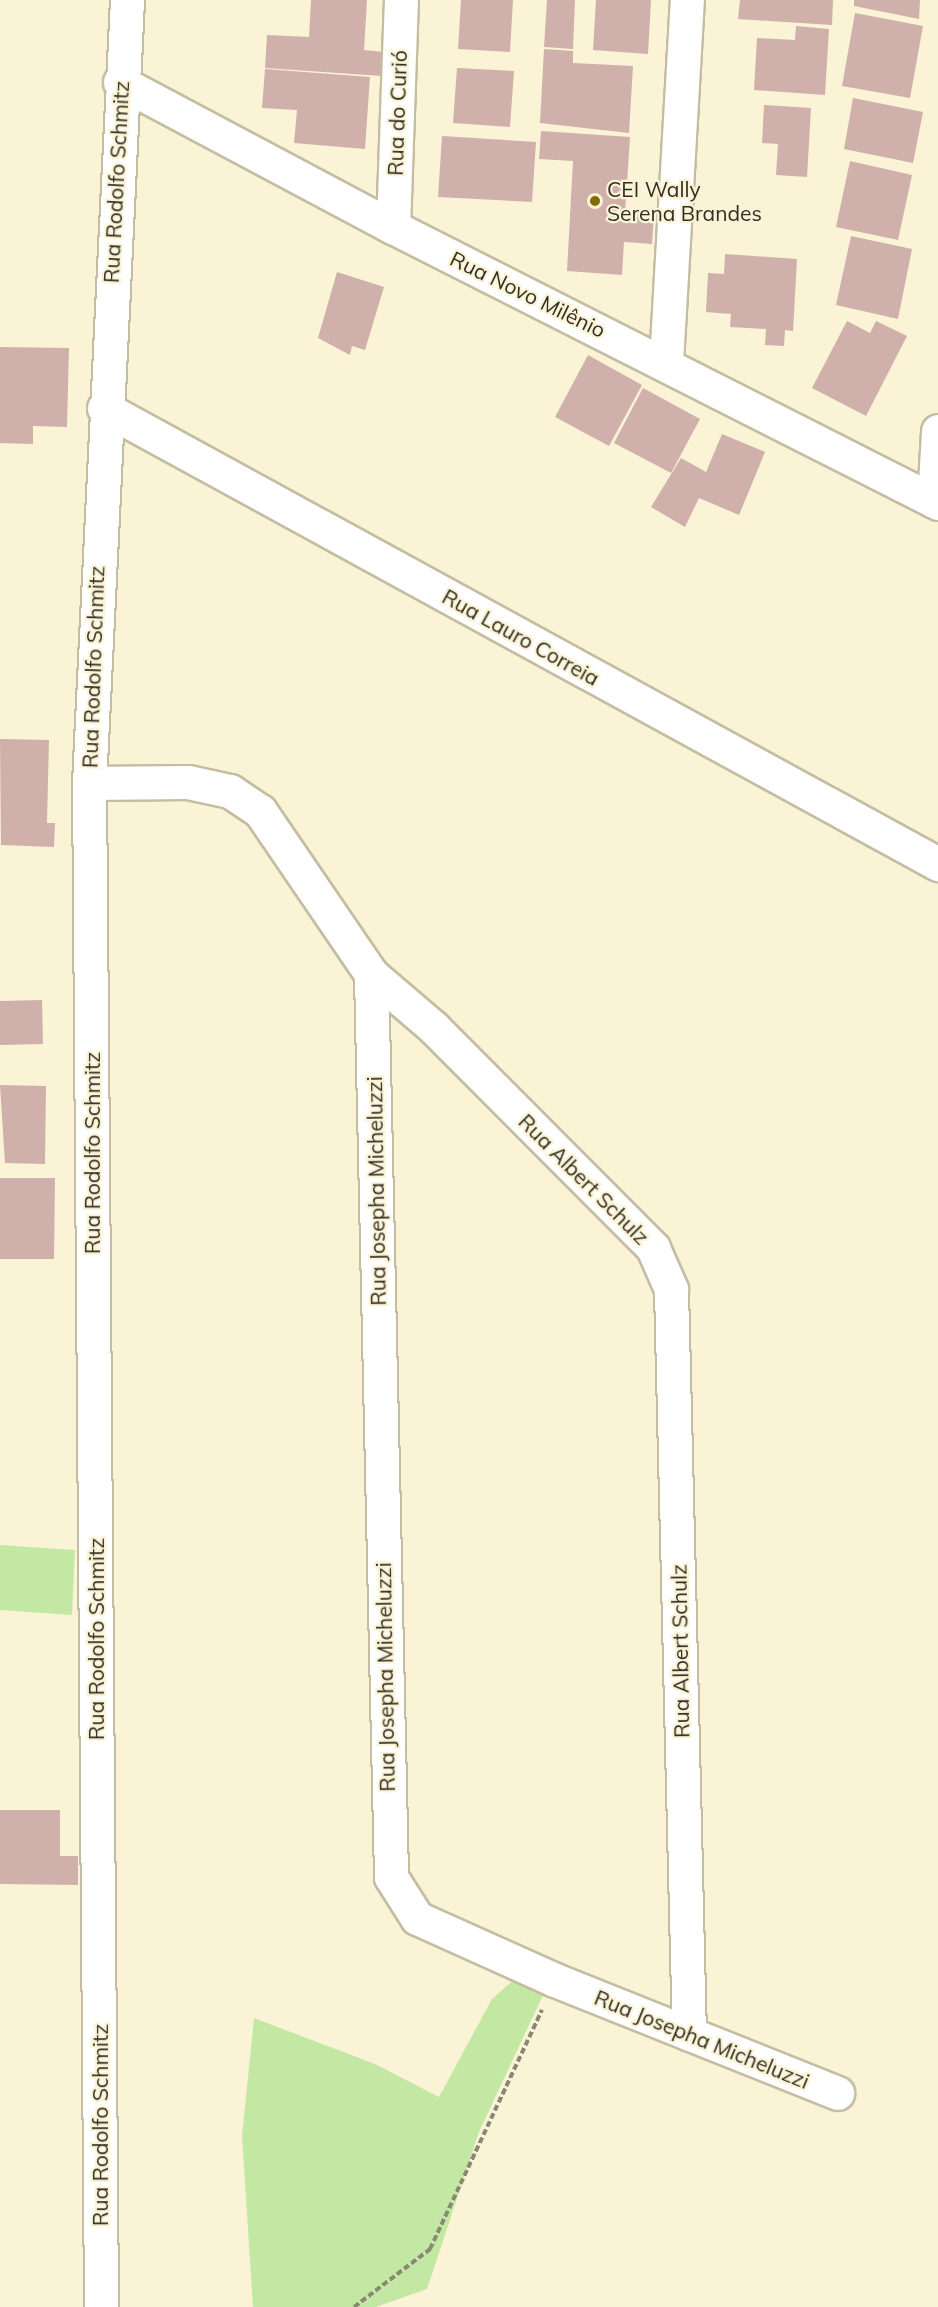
<!DOCTYPE html>
<html>
<head>
<meta charset="utf-8">
<style>
  body { margin:0 }
  #map { position:relative; width:938px; height:2307px; overflow:hidden; background:#fbf3d6; font-family:Mulish,sans-serif }
  div>[style] { position:absolute }
  [style*='--x'] { left:calc(var(--x)*1px); top:calc(var(--y)*1px); width:calc(var(--w)*1px); rotate:calc(var(--a)*1deg) }
  .green>* { inset:0; background:#c2e8a4 }
  .building>* { inset:0; background:#d0b0ab }
  .path>* { height:4px; margin-top:-2px; transform-origin:0; background:repeating-linear-gradient(90deg,#8c8774 0 6px,transparent 0 9px) }
  .roads { filter:drop-shadow(2px 0 #c4bda2) drop-shadow(-2px 0 #c4bda2) drop-shadow(0 2px #c4bda2) drop-shadow(0 -2px #c4bda2) }
  .street>* { height:33px; margin:-16.5px; padding:0 16.5px; transform-origin:16.5px; border-radius:16.5px; background:#fff }
  .dots>* { width:16px; height:16px; translate:-50% -50%; box-sizing:border-box; border:3px solid #fbf3d6; border-radius:50% }
  span { translate:-50% -50%; white-space:nowrap; text-align:center; line-height:1.15; -webkit-text-stroke:4.5px #fbf3d6; paint-order:stroke }
  .street-label { font-size:21px; color:#312e24 }
  .poi-label { font-size:21px; color:#312e24 }
  .left { translate:0 -50%; text-align:left }
</style>
</head>
<body>
<div id="map">
  <div class="green">
    <i style="clip-path:polygon(0 1545px,75px 1550px,72px 1615px,0 1610px)"></i>
    <i style="clip-path:polygon(516px 1978px,545px 1991px,479px 2132px,427px 2289px,376px 2307px,253px 2307px,242px 2136px,254px 2018px,375px 2064px,439px 2097px,492px 1999px)"></i>
  </div>
  <div class="building">
    <i style="clip-path:polygon(311px 0,367px 0,364px 50px,383px 52px,382px 76px,265px 68px,267px 35px,309px 37px)"></i>
    <i style="clip-path:polygon(461px 0,513px 0,510px 52px,458px 49px)"></i>
    <i style="clip-path:polygon(547px 0,575px 0,573px 49px,544px 47px)"></i>
    <i style="clip-path:polygon(596px 0,651px 0,648px 54px,593px 50px)"></i>
    <i style="clip-path:polygon(740px 0,833px 0,832px 25px,738px 19px)"></i>
    <i style="clip-path:polygon(854px 0,920px 0,919px 19px,854px 6px)"></i>
    <i style="clip-path:polygon(855px 13px,923px 26px,910px 98px,842px 86px)"></i>
    <i style="clip-path:polygon(796px 26px,829px 29px,825px 95px,754px 90px,757px 38px,795px 40px)"></i>
    <i style="clip-path:polygon(544px 49px,573px 51px,573px 63px,633px 66px,629px 133px,540px 123px)"></i>
    <i style="clip-path:polygon(457px 68px,514px 71px,510px 127px,453px 123px)"></i>
    <i style="clip-path:polygon(265px 69px,370px 77px,365px 149px,294px 143px,297px 110px,262px 108px)"></i>
    <i style="clip-path:polygon(853px 98px,923px 112px,913px 163px,844px 149px)"></i>
    <i style="clip-path:polygon(764px 105px,811px 108px,807px 177px,776px 175px,778px 144px,762px 143px)"></i>
    <i style="clip-path:polygon(541px 131px,630px 137px,625px 214px,654px 216px,652px 244px,624px 242px,622px 275px,567px 271px,573px 161px,539px 159px)"></i>
    <i style="clip-path:polygon(442px 136px,536px 142px,532px 202px,438px 197px)"></i>
    <i style="clip-path:polygon(850px 161px,912px 175px,898px 240px,836px 227px)"></i>
    <i style="clip-path:polygon(851px 236px,912px 249px,898px 319px,836px 305px)"></i>
    <i style="clip-path:polygon(725px 254px,797px 259px,793px 331px,785px 330px,784px 346px,765px 345px,766px 329px,730px 327px,731px 314px,706px 312px,708px 273px,724px 274px)"></i>
    <i style="clip-path:polygon(337px 272px,384px 287px,365px 350px,352px 346px,350px 355px,318px 338px)"></i>
    <i style="clip-path:polygon(847px 321px,870px 333px,876px 321px,907px 336px,866px 416px,812px 388px)"></i>
    <i style="clip-path:polygon(0 347px,69px 348px,67px 427px,33px 426px,33px 444px,0 443px)"></i>
    <i style="clip-path:polygon(588px 355px,642px 385px,609px 446px,555px 417px)"></i>
    <i style="clip-path:polygon(643px 388px,700px 419px,671px 473px,614px 443px)"></i>
    <i style="clip-path:polygon(722px 434px,765px 452px,739px 515px,699px 498px,685px 527px,651px 507px,681px 458px,706px 472px)"></i>
    <i style="clip-path:polygon(0 739px,49px 740px,47px 823px,55px 823px,54px 847px,1px 845px)"></i>
    <i style="clip-path:polygon(42px 1000px,43px 1044px,0 1045px,0 1001px)"></i>
    <i style="clip-path:polygon(0 1085px,46px 1086px,45px 1164px,5px 1163px)"></i>
    <i style="clip-path:polygon(0 1178px,55px 1178px,54px 1259px,0 1259px)"></i>
    <i style="clip-path:polygon(0 1810px,60px 1810px,60px 1856px,78px 1856px,78px 1885px,0 1884px)"></i>
  </div>
  <div class="path">
    <i style="--x:354;--y:2307;--w:96;--a:-37.3"></i>
    <i style="--x:430;--y:2249;--w:264;--a:-64.9"></i>
  </div>
  <div class="roads">
    <div class="street">
      <i style="--x:120;--y:82;--w:309;--a:28"></i>
      <i style="--x:393;--y:227;--w:611;--a:26.86"></i>
      <i style="--x:393;--y:227;--w:227;--a:-88"></i>
      <i style="--x:666;--y:362;--w:363;--a:-86.7"></i>
      <i style="--x:104;--y:408;--w:951;--a:28.67"></i>
      <i style="--x:934;--y:501;--w:70;--a:-86.7"></i>
      <i style="--x:89;--y:783;--w:99;--a:-0.6"></i>
      <i style="--x:188;--y:782;--w:43;--a:12.1"></i>
      <i style="--x:230;--y:791;--w:36;--a:34"></i>
      <i style="--x:260;--y:811;--w:197;--a:55.7"></i>
      <i style="--x:371;--y:974;--w:82;--a:40.5"></i>
      <i style="--x:433;--y:1027;--w:312;--a:45.1"></i>
      <i style="--x:653;--y:1248;--w:45;--a:66.3"></i>
      <i style="--x:671;--y:1289;--w:745;--a:88.62"></i>
      <i style="--x:371;--y:974;--w:903;--a:88.73"></i>
      <i style="--x:391;--y:1877;--w:49;--a:57.6"></i>
      <i style="--x:417;--y:1918;--w:151;--a:24.2"></i>
      <i style="--x:555;--y:1980;--w:304;--a:21.8"></i>
      <i style="--x:101;--y:2307;--w:1524;--a:-90.45"></i>
      <i style="--x:89;--y:783;--w:784;--a:-87.22"></i>
    </div>
  </div>
  <div class="dots">
    <i style="left:595px;top:201px;background:#846b06"></i>
  </div>
  <div class="street-label">
    <span style="left:397px;top:113px;rotate:-88deg">Rua do Curió</span>
    <span style="left:116px;top:182px;rotate:-87deg">Rua Rodolfo Schmitz</span>
    <span style="left:528px;top:294px;rotate:26deg">Rua Novo Milênio</span>
    <span style="left:521px;top:637px;rotate:29deg">Rua Lauro Correia</span>
    <span style="left:93px;top:667px;rotate:-88deg">Rua Rodolfo Schmitz</span>
    <span style="left:92px;top:1153px;rotate:-90deg">Rua Rodolfo Schmitz</span>
    <span style="left:584px;top:1179px;rotate:45deg">Rua Albert Schulz</span>
    <span style="left:376px;top:1191px;rotate:-91deg">Rua Josepha Micheluzzi</span>
    <span style="left:96px;top:1639px;rotate:-90deg">Rua Rodolfo Schmitz</span>
    <span style="left:680px;top:1651px;rotate:-91deg">Rua Albert Schulz</span>
    <span style="left:385px;top:1677px;rotate:-91deg">Rua Josepha Micheluzzi</span>
    <span style="left:702px;top:2039px;rotate:22deg">Rua Josepha Micheluzzi</span>
    <span style="left:100px;top:2125px;rotate:-90deg">Rua Rodolfo Schmitz</span>
  </div>
  <div class="poi-label">
    <span class="left" style="left:607px;top:201px">CEI Wally<br>Serena Brandes</span>
  </div>
</div>
</body>
</html>
